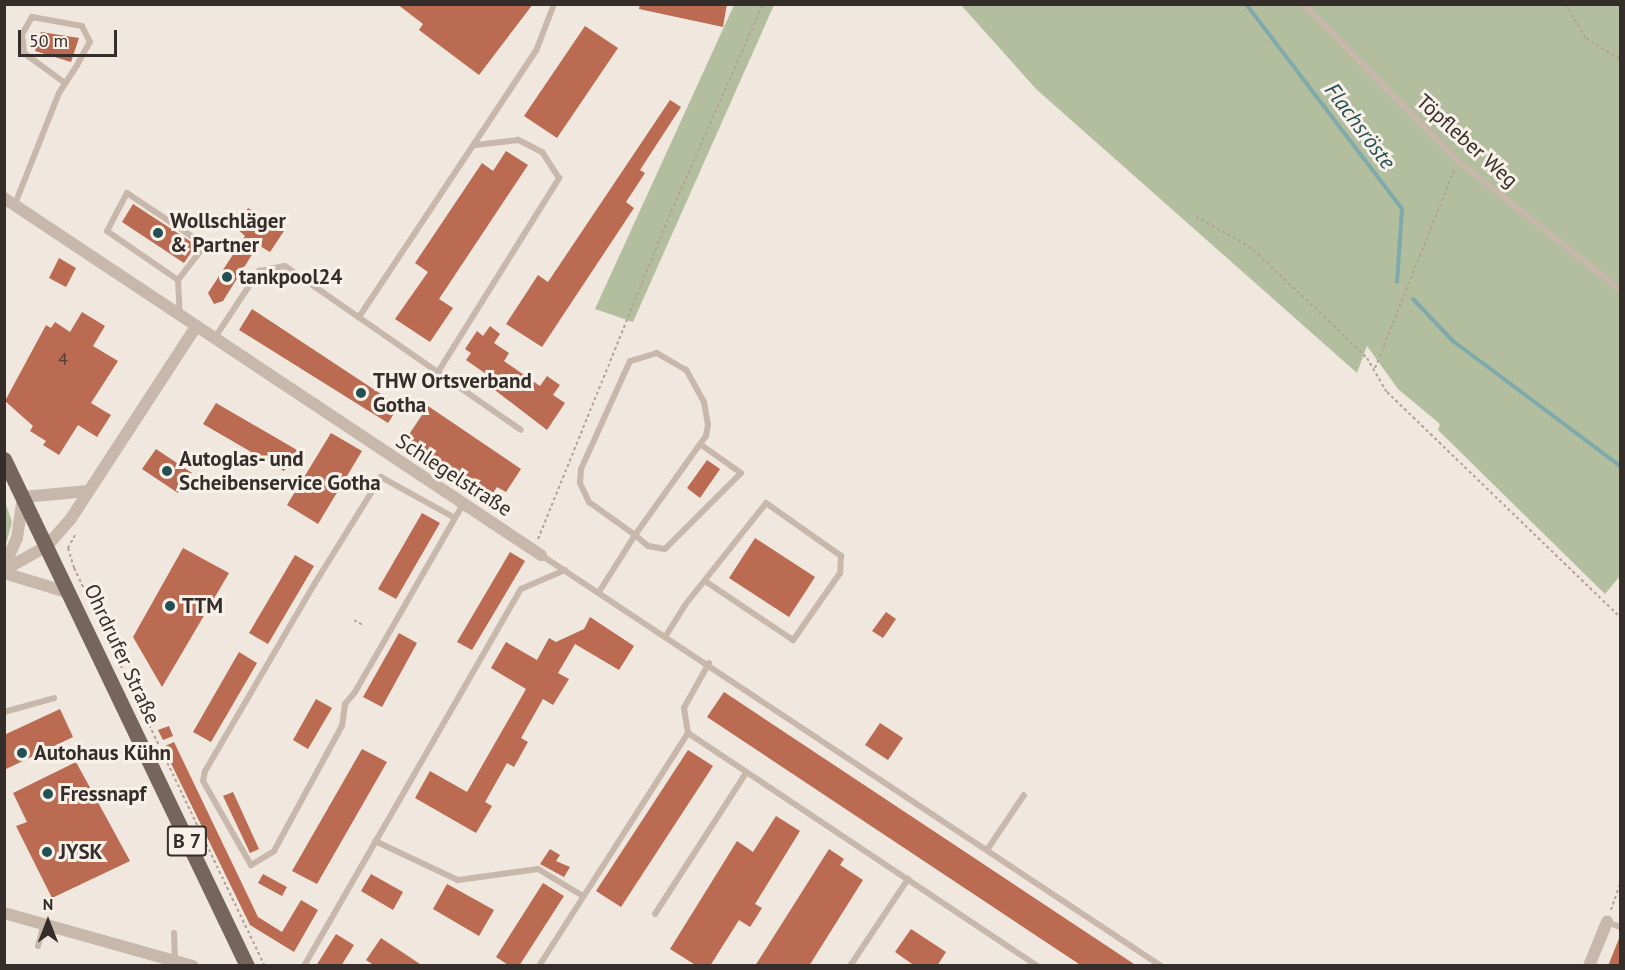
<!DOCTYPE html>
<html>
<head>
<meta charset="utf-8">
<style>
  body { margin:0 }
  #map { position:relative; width:1625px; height:970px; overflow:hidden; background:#f0e7de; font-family:"PT Sans",sans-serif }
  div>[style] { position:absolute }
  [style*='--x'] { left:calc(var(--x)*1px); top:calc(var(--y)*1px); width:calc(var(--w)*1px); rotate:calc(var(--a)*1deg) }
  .green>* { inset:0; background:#b3be9f }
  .stream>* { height:4px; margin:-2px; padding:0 2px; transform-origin:2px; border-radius:2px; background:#7fa9aa }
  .building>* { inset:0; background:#ba6b51 }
  .path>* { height:2px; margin-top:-1px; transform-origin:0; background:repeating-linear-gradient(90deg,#b3a295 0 3px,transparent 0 6px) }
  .lane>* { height:6px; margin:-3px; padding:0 3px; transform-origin:3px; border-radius:3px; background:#c7b8ab }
  .street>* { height:12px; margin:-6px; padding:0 6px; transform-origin:6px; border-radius:6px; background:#c7b8ab }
  .primary>* { height:15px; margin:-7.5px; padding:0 7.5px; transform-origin:7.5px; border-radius:7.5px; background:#76655c }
  .dots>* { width:16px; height:16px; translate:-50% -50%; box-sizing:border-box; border:3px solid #f8f1ea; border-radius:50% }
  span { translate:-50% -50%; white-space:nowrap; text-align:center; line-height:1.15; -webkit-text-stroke:6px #f8f1ea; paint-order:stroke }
  .number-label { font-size:18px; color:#563c33 }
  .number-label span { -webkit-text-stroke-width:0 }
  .shield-label span { padding:2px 4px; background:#f8f1ea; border:2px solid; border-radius:4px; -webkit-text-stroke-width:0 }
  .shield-label { font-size:20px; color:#352d29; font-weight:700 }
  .street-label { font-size:21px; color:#352d29 }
  .poi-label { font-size:21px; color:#352d29; font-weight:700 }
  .left { translate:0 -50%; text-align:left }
  .water-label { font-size:22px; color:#235053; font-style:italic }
  .frame { position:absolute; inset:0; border:6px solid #352d29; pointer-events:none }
  .north { position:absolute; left:18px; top:892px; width:60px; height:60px; -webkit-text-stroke:4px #f8f1ea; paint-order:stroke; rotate:0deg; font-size:16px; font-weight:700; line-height:24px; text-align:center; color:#352d29 }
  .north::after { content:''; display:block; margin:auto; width:21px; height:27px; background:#352d29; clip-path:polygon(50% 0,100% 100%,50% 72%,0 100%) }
  .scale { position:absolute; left:18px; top:30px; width:99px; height:27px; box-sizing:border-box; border:3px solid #352d29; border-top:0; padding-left:8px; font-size:18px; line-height:21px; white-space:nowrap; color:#352d29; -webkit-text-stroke:4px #f8f1ea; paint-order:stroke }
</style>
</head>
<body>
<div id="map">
  <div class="green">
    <i style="clip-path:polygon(734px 5px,774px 5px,633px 322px,595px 309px)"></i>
    <i style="clip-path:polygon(961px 5px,1620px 5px,1620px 576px,1605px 594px,1438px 430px,1440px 424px,1398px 389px,1367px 346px,1357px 373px,1036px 89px)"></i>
    <i style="clip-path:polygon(4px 499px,12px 522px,4px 551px)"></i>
  </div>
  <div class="stream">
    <i style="--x:1246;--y:4;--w:258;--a:52.7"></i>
    <i style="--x:1402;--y:209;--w:73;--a:93.9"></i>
    <i style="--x:1413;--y:299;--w:58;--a:46.4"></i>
    <i style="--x:1453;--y:341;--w:209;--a:36.8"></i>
  </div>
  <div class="building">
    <i style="clip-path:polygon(397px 4px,533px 4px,479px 75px,419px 30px,423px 24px)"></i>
    <i style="clip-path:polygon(640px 4px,727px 4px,723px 27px,639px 9px)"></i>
    <i style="clip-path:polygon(585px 26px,618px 48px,557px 138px,524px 116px)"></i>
    <i style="clip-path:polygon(41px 32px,79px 38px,71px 62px,35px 51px)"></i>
    <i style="clip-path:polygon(670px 100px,681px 107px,640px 170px,645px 173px,626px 202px,634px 208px,542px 347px,506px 324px,538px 275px,548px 282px)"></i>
    <i style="clip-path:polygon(506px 151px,528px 165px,439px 299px,453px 308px,430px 342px,395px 319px,428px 272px,415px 263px,482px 163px,493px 171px)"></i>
    <i style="clip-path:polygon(133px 204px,196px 245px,184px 263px,122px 222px)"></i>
    <i style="clip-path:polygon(248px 208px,284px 231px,270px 252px,258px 245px,223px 301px,214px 304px,208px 293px,245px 236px,236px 228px)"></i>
    <i style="clip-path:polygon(59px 258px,76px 268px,66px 287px,49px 278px)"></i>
    <i style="clip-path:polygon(252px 309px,399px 406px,388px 423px,239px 330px)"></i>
    <i style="clip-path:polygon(82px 312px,105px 326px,93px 346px,118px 361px,91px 403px,111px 415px,97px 437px,78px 425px,59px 455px,43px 445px,46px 441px,30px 431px,33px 426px,5px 401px,46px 325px,51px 328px,55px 322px,70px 332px)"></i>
    <i style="clip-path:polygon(490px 326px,500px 334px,494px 343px,509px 353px,504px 361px,540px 386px,547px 376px,560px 385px,553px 395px,565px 403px,547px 430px,487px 384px,492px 378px,466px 360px,471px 353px,465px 349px,477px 331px,483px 336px)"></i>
    <i style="clip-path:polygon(216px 403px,297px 450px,284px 471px,203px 424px)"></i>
    <i style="clip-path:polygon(428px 406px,521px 469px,506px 492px,497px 487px,491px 496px,406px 439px)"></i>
    <i style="clip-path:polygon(331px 433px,362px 451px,318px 524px,287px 505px)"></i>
    <i style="clip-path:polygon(156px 449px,192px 473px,178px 493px,142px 469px)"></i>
    <i style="clip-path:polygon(707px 460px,720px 469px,700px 498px,687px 488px)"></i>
    <i style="clip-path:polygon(422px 513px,440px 523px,396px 599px,378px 589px)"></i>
    <i style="clip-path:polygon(755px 538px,815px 577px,789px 617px,729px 578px)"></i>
    <i style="clip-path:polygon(183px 548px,229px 573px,162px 687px,133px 637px)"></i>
    <i style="clip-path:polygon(510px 552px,525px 561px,472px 650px,457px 642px)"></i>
    <i style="clip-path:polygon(295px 555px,314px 566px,268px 644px,249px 633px)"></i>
    <i style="clip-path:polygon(886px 612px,896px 619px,883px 638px,872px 631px)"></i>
    <i style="clip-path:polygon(590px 617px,634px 646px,619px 670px,575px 644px,558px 673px,569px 679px,553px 705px,543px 699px,521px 738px,528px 742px,514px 767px,507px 763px,485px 802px,492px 806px,476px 833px,415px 798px,430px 771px,467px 792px,526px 689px,491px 668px,506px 642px,537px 660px,549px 638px,556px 642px,584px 629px)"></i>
    <i style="clip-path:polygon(399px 633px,417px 643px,382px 707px,363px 697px)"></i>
    <i style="clip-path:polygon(239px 652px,257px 663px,211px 742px,193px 732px)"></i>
    <i style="clip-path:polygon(724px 692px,1137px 966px,1082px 966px,707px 717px)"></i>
    <i style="clip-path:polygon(316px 699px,332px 708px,308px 749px,293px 740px)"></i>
    <i style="clip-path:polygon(60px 709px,73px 737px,4px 770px,4px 735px)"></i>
    <i style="clip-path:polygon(880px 723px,903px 738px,888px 760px,865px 745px)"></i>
    <i style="clip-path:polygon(169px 726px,173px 736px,163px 740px,158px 730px)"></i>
    <i style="clip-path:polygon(174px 742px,258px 917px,282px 932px,301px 900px,318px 910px,294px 952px,250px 925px,163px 747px)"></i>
    <i style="clip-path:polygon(362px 749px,387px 762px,317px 884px,292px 871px)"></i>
    <i style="clip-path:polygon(688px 750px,713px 766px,621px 907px,596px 891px)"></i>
    <i style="clip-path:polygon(76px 762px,130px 861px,52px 898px,16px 826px,27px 822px,13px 793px)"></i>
    <i style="clip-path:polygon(233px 792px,259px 849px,250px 853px,223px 796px)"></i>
    <i style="clip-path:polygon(776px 816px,800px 831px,755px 904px,762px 908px,750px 927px,739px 920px,710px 966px,697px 966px,670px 949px,737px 841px,753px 852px)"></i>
    <i style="clip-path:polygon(550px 849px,560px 855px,556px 861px,570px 867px,564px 877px,540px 864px)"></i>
    <i style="clip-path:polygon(829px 849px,844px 859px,840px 865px,863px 880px,809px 966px,755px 966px)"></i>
    <i style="clip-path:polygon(263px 874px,287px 887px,282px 896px,258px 883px)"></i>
    <i style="clip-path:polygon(371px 874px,403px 892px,393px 910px,361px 891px)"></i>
    <i style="clip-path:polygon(543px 883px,564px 896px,519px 966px,510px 966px,496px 957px)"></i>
    <i style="clip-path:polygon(447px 884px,494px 910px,479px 936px,433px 909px)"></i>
    <i style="clip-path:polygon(911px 929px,946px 952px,937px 966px,915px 966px,895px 952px)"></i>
    <i style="clip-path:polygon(336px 934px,354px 945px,341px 966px,316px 966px)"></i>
    <i style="clip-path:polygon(1620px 936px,1620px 966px,1608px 966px)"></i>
    <i style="clip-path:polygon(381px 938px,423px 966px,375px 966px,366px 960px)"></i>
  </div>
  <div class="path">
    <i style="--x:1566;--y:4;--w:39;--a:60"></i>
    <i style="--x:1586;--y:38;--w:40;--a:32"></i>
    <i style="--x:1196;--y:217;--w:60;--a:28.7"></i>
    <i style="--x:1249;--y:246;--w:110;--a:43.2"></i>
    <i style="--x:1329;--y:321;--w:53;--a:44.2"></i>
    <i style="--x:1367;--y:358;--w:39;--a:60"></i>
    <i style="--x:1387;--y:392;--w:324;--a:44"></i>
    <i style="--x:1375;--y:368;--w:213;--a:-68.2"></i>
    <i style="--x:75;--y:535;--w:15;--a:118"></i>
    <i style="--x:68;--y:548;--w:21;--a:73"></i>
    <i style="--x:74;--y:568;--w:441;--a:64.4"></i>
    <i style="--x:538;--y:539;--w:348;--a:-67.9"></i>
    <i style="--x:669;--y:217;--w:233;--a:-66.2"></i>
    <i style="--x:354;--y:620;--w:10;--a:29"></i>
    <i style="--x:1611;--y:910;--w:28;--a:-71"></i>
  </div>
  <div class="lane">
    <i style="--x:1303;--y:4;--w:221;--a:45.4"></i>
    <i style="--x:1458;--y:161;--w:207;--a:38.5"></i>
    <i style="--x:15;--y:204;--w:119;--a:-68.4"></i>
    <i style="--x:59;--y:93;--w:33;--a:-57"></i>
    <i style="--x:77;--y:65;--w:26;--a:-61"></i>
    <i style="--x:90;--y:42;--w:18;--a:-117"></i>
    <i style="--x:82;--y:26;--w:51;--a:-169.8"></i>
    <i style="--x:32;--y:17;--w:20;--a:120"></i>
    <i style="--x:22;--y:34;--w:19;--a:84"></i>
    <i style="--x:24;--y:53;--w:51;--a:36.2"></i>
    <i style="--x:178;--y:280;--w:86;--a:-145.4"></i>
    <i style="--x:107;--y:231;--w:43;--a:-62.2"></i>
    <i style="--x:127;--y:193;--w:94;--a:33.7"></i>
    <i style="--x:205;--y:245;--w:44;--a:127.6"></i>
    <i style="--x:178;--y:280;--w:33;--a:87"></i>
    <i style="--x:359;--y:317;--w:320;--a:-56.4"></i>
    <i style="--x:536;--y:51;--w:50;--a:-69"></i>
    <i style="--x:214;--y:339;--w:82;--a:-56.5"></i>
    <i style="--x:259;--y:271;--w:26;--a:-11"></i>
    <i style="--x:285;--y:266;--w:287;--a:34.8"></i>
    <i style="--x:438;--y:372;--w:229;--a:-58"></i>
    <i style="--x:559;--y:178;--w:31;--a:-123"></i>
    <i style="--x:542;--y:152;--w:27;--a:-153"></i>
    <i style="--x:518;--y:140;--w:43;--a:173.4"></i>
    <i style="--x:455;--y:518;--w:85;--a:-151"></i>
    <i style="--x:381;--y:477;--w:125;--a:121.9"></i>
    <i style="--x:315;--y:583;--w:218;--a:120.3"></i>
    <i style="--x:205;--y:771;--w:10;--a:101"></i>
    <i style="--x:203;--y:781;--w:97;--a:60.3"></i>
    <i style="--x:251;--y:865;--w:27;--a:-31"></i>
    <i style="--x:274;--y:851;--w:142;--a:-61.5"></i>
    <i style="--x:342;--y:726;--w:22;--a:-82"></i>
    <i style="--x:345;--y:704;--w:16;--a:-50"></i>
    <i style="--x:355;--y:692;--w:217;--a:-60.1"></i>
    <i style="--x:541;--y:555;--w:744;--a:33.54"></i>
    <i style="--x:599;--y:592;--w:67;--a:-57.7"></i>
    <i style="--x:635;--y:535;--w:122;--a:-54.4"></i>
    <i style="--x:706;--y:436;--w:11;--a:-80"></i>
    <i style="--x:708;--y:425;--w:23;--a:-100"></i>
    <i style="--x:704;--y:402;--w:37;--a:-119"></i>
    <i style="--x:686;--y:370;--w:34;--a:-150"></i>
    <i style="--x:657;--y:353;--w:28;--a:163"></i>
    <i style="--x:630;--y:361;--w:119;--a:114.4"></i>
    <i style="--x:581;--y:469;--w:14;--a:94"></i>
    <i style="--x:580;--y:483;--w:21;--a:65"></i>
    <i style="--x:589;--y:502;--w:57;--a:35.7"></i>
    <i style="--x:635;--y:535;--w:17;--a:40"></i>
    <i style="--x:648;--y:546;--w:17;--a:10"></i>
    <i style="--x:665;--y:549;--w:107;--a:-45"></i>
    <i style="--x:741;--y:473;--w:50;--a:-144.7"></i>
    <i style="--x:667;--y:634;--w:34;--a:-58"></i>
    <i style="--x:685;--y:605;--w:130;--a:-51.5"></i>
    <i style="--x:766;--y:503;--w:92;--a:35.2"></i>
    <i style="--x:841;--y:556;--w:17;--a:93"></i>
    <i style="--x:840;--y:573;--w:82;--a:125"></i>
    <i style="--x:793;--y:640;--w:106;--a:-146.2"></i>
    <i style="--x:709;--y:663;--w:51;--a:119.1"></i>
    <i style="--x:684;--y:708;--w:25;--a:81"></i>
    <i style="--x:688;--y:733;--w:420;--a:33.7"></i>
    <i style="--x:4;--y:712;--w:52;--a:-15.6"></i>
    <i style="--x:375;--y:841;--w:92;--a:25.2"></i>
    <i style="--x:458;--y:880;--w:81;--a:-7.8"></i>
    <i style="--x:538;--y:869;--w:52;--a:31"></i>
    <i style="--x:987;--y:850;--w:66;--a:-56.1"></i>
    <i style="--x:655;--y:914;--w:168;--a:-57.2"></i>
    <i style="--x:1607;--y:922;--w:14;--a:21"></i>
    <i style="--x:174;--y:933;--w:28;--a:88"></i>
    <i style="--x:38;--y:946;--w:23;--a:-75"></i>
    <i style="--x:304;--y:966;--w:435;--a:-60.1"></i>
    <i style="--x:521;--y:589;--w:48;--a:-23.4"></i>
    <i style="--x:539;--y:966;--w:277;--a:-57.4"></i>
    <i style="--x:850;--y:966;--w:105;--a:-56.3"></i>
  </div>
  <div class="street">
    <i style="--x:4;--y:198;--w:645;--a:33.62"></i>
    <i style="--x:4;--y:567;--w:32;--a:-66"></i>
    <i style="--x:17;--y:538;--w:41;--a:-81.7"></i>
    <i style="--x:23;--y:497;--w:66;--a:-5.2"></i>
    <i style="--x:4;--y:570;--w:49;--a:-29.2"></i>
    <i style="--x:47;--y:546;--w:35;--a:-49"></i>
    <i style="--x:70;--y:520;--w:230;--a:-56.9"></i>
    <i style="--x:4;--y:573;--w:69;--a:16.9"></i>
    <i style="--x:4;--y:913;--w:196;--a:15.7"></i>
    <i style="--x:1589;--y:966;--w:48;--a:-67.8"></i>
  </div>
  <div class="primary">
    <i style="--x:4;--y:459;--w:562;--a:64.39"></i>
  </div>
  <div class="dots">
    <i style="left:158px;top:233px;background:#235053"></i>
    <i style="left:227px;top:277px;background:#235053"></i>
    <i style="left:361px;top:393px;background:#235053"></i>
    <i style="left:167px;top:471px;background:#235053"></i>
    <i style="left:170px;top:606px;background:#235053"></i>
    <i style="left:22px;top:753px;background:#235053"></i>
    <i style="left:48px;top:794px;background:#235053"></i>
    <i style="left:47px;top:852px;background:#235053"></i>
  </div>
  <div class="number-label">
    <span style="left:63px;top:359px">4</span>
  </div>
  <div class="shield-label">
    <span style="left:187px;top:841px">B 7</span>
  </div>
  <div class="street-label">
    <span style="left:1467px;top:141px;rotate:42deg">Töpfleber Weg</span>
    <span style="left:454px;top:475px;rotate:33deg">Schlegelstraße</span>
    <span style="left:122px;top:654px;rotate:65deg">Ohrdrufer Straße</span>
  </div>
  <div class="poi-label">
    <span class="left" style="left:170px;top:233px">Wollschläger<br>&amp; Partner</span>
    <span class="left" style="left:239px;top:277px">tankpool24</span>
    <span class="left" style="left:373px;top:393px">THW Ortsverband<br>Gotha</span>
    <span class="left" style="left:179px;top:471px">Autoglas- und<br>Scheibenservice Gotha</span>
    <span class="left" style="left:182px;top:606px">TTM</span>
    <span class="left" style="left:34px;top:753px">Autohaus Kühn</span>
    <span class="left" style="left:60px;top:794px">Fressnapf</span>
    <span class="left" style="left:59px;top:852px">JYSK</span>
  </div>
  <div class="water-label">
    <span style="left:1360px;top:126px;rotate:53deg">Flachsröste</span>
  </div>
  <div class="frame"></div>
  <div class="north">N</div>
  <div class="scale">50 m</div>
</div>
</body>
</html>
